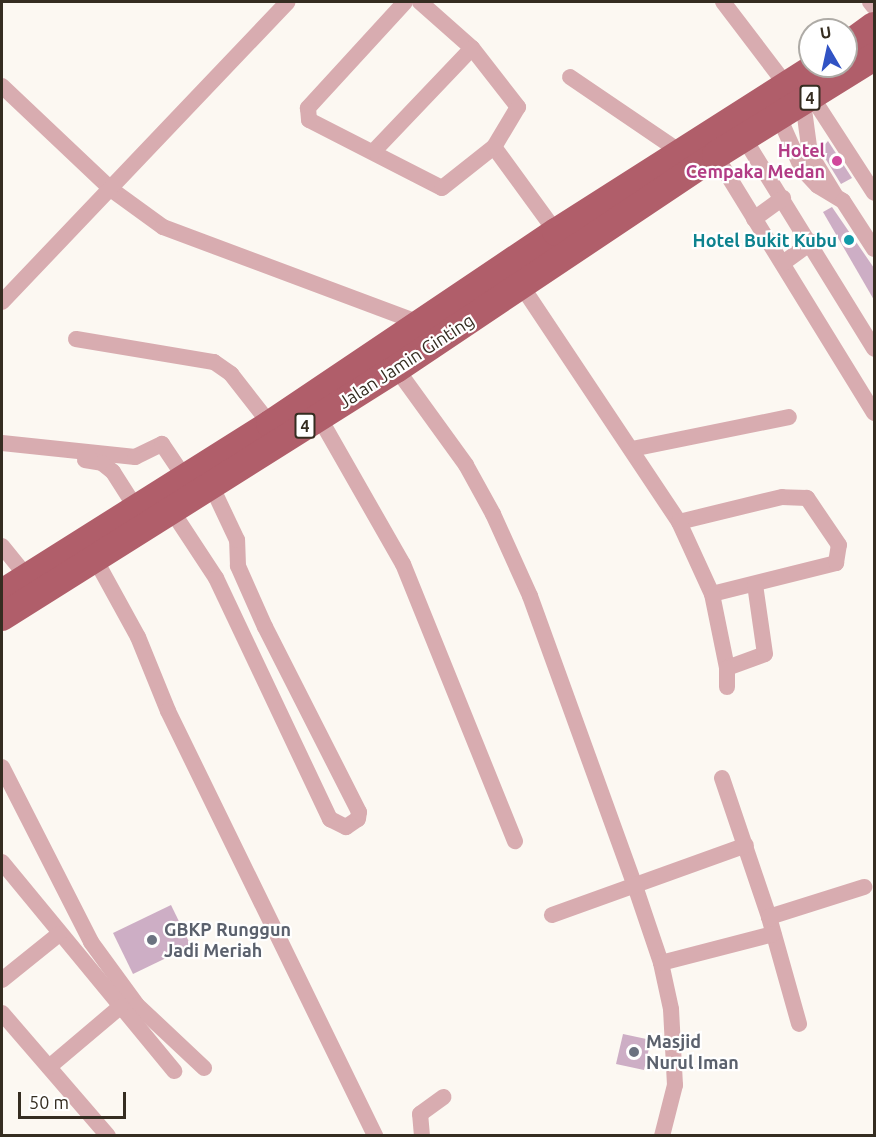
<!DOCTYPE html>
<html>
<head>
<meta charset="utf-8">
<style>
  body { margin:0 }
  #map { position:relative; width:876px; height:1137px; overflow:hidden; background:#fcf8f2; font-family:Ubuntu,sans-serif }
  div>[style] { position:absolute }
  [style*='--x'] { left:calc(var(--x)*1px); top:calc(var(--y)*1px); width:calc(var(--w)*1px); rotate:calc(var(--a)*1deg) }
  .building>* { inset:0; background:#cdaec5 }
  .minor>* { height:16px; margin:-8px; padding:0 8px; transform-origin:8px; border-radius:8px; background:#d8acb0 }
  .trunk>* { height:28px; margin:-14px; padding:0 14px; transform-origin:14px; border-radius:14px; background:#b05e6a }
  .dots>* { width:16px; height:16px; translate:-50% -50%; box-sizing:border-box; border:3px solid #fff; border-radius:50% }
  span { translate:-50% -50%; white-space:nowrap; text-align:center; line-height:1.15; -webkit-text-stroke:4.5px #fff; paint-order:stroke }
  .shield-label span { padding:2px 4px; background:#fff; border:2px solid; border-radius:4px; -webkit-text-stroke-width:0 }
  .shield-label { font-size:16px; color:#352d21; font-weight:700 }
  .hotel-label { font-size:18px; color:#b23c85; font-weight:700 }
  .right { translate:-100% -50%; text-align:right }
  .culture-label { font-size:18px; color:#0d838f; font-weight:700 }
  .street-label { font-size:18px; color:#352d21 }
  .worship-label { font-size:18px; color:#5b616d; font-weight:700 }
  .left { translate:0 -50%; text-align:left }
  .frame { position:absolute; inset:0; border:3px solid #352d21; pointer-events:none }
  .north { position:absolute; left:798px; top:18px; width:60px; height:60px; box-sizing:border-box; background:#fff; border:2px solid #aeaba6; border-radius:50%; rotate:351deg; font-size:16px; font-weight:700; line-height:24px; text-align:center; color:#352d21 }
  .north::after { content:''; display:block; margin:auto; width:21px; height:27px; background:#3153c4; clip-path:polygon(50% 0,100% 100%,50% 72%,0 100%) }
  .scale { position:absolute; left:18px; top:1092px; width:108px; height:27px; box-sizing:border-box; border:3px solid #352d21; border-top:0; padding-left:8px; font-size:18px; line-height:21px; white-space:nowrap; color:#352d21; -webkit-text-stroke:4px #fff; paint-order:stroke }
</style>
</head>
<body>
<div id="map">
  <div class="building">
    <i style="clip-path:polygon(828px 141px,852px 178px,841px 184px,820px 150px)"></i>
    <i style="clip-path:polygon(832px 207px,874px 268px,874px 300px,823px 212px)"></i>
    <i style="clip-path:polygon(171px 905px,191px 946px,133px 974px,113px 933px)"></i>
    <i style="clip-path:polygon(623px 1034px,651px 1040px,644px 1070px,616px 1064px)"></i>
  </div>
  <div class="minor">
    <i style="--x:405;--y:2;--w:144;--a:132.5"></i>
    <i style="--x:308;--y:108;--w:12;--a:85"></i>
    <i style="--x:309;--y:120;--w:149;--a:27.1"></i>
    <i style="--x:442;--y:188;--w:66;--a:-38.3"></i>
    <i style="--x:494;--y:147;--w:105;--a:53.9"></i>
    <i style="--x:420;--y:2;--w:69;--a:41.5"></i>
    <i style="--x:472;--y:48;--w:75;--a:52.1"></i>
    <i style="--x:518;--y:107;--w:47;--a:121"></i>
    <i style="--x:723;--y:2;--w:106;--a:52.7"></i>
    <i style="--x:870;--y:2;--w:6;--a:51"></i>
    <i style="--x:570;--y:77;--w:135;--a:34.2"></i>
    <i style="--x:2;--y:86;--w:151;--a:43.4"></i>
    <i style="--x:112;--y:190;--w:63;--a:36"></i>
    <i style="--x:163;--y:227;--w:274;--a:20.5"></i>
    <i style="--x:812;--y:97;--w:114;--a:57.1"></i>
    <i style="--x:803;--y:102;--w:52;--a:82.3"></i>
    <i style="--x:810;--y:154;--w:48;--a:58.6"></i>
    <i style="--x:779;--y:117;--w:57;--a:66.1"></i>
    <i style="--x:802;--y:169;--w:23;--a:47"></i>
    <i style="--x:818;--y:186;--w:29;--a:31"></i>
    <i style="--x:843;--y:201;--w:57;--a:57.1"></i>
    <i style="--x:739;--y:130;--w:257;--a:58.3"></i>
    <i style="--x:711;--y:148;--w:311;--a:58.4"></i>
    <i style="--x:374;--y:151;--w:142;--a:-46.4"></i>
    <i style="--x:754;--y:219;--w:36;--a:-36"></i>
    <i style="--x:783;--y:263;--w:36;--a:-36"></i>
    <i style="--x:521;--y:285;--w:285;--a:56.3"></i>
    <i style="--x:2;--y:302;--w:414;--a:-46.4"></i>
    <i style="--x:76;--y:339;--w:140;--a:9.5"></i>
    <i style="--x:214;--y:362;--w:21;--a:35"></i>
    <i style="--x:231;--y:374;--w:63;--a:52"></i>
    <i style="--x:393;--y:364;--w:125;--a:54.1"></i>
    <i style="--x:466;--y:465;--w:56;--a:61.1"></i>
    <i style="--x:493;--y:514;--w:90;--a:65.7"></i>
    <i style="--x:530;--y:596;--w:308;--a:70.1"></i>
    <i style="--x:635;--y:886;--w:81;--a:71.3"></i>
    <i style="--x:661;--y:963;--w:47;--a:77.7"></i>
    <i style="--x:671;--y:1009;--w:76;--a:87"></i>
    <i style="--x:675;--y:1085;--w:53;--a:104.3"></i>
    <i style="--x:319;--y:417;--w:169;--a:60.3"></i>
    <i style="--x:403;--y:564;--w:299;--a:68"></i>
    <i style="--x:2;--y:443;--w:134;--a:6"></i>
    <i style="--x:135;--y:457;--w:30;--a:-26"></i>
    <i style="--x:162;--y:444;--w:40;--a:56"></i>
    <i style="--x:632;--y:449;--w:160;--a:-11.5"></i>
    <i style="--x:85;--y:460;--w:17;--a:10"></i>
    <i style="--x:102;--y:463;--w:14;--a:39"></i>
    <i style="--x:113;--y:472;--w:43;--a:57.4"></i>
    <i style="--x:172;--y:511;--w:80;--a:56.7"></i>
    <i style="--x:216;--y:578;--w:267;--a:64.7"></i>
    <i style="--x:330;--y:819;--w:18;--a:27"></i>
    <i style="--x:346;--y:827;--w:14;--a:-34"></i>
    <i style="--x:358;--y:819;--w:7;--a:-82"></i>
    <i style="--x:359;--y:812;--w:208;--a:-116.9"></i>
    <i style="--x:265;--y:627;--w:67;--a:-113.9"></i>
    <i style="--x:238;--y:566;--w:26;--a:-92"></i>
    <i style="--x:237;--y:540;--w:59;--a:-115.3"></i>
    <i style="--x:2;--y:546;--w:38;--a:51"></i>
    <i style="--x:94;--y:557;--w:91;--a:61.2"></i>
    <i style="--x:138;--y:637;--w:80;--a:67.9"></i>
    <i style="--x:168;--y:711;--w:473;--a:64"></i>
    <i style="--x:712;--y:594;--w:128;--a:-14"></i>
    <i style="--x:836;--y:563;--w:18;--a:-81"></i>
    <i style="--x:839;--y:545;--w:57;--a:-124.2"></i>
    <i style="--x:807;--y:498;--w:25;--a:-178"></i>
    <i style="--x:782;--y:497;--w:106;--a:166.4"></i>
    <i style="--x:679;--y:522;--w:79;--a:65.4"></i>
    <i style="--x:712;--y:594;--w:76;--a:78.5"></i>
    <i style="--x:727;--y:668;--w:40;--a:-20.2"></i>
    <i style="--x:765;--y:654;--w:70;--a:-98.2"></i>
    <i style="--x:727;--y:687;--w:19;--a:-90"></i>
    <i style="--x:2;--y:767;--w:196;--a:63"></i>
    <i style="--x:91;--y:942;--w:78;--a:53.9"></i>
    <i style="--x:137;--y:1005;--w:92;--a:43.2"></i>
    <i style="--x:722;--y:778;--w:147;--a:71.3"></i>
    <i style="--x:769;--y:917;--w:111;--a:74.3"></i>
    <i style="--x:2;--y:862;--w:271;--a:50.5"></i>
    <i style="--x:552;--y:915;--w:206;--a:-19.8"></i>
    <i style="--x:769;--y:917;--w:100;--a:-17.5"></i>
    <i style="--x:661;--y:963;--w:116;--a:-14.5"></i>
    <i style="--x:2;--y:980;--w:73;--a:-38.9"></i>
    <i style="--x:2;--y:1013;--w:162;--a:49.2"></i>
    <i style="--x:49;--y:1067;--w:93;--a:-40.2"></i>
    <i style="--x:422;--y:1136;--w:22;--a:-95"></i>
    <i style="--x:420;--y:1114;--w:29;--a:-36"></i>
  </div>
  <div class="trunk">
    <i style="--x:846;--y:46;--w:34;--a:-36"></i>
    <i style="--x:2;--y:593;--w:317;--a:-32.2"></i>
    <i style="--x:270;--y:424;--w:344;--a:-33.9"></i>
    <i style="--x:556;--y:232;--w:309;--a:-32.5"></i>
    <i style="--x:2;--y:617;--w:466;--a:-32.2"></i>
    <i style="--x:396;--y:369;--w:385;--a:-33.8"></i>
    <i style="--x:716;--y:155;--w:186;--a:-31.8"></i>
  </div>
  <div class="dots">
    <i style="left:837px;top:161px;background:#d1479c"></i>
    <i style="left:849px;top:240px;background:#0f9aa8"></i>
    <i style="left:152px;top:940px;background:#6b7280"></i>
    <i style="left:634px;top:1052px;background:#6b7280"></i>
  </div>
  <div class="shield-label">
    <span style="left:810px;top:98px">4</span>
    <span style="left:305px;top:426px">4</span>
  </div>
  <div class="hotel-label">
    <span class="right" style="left:825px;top:161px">Hotel<br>Cempaka Medan</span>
  </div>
  <div class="culture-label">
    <span class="right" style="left:837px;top:240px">Hotel Bukit Kubu</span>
  </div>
  <div class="street-label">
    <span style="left:406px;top:361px;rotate:-33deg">Jalan Jamin Ginting</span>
  </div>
  <div class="worship-label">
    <span class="left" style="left:164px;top:940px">GBKP Runggun<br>Jadi Meriah</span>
    <span class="left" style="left:646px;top:1052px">Masjid<br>Nurul Iman</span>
  </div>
  <div class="frame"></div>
  <div class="north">U</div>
  <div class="scale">50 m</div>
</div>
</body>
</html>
